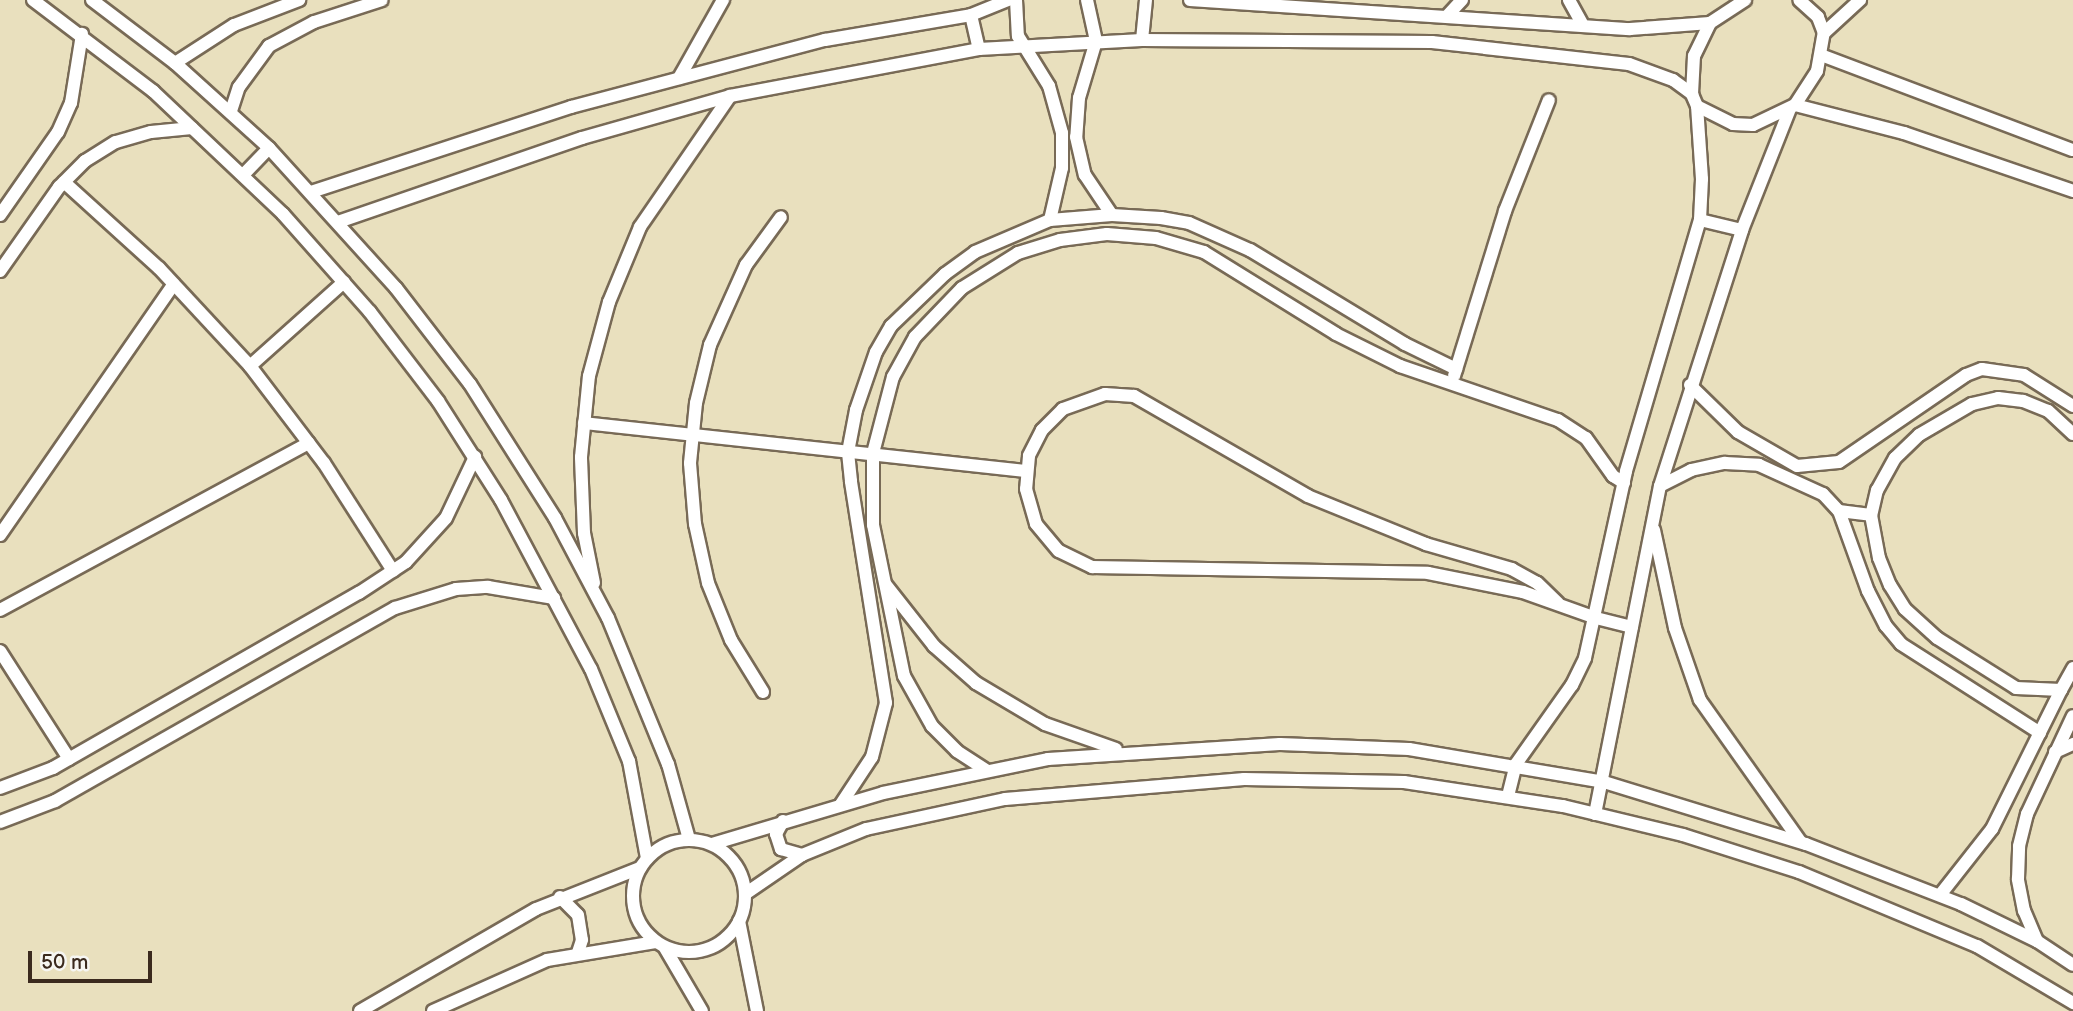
<!DOCTYPE html>
<html>
<head>
<meta charset="utf-8">
<style>
  body { margin:0 }
  #map { position:relative; width:2073px; height:1011px; overflow:hidden; background:#e9e0be; font-family:"Balsamiq Sans",sans-serif }
  div>[style] { position:absolute }
  [style*='--x'] { left:calc(var(--x)*1px); top:calc(var(--y)*1px); width:calc(var(--w)*1px); rotate:calc(var(--a)*1deg) }
  .roads { filter:drop-shadow(2px 0 #786a56) drop-shadow(-2px 0 #786a56) drop-shadow(0 2px #786a56) drop-shadow(0 -2px #786a56) }
  .minor>* { height:12px; margin:-6px; padding:0 6px; transform-origin:6px; border-radius:6px; background:#fff }
  .minor>.ring { margin:-6px; padding:0; box-sizing:content-box; background:none; border:12px solid #fff; border-radius:50% }
  span { translate:-50% -50%; white-space:nowrap; text-align:center; line-height:1.15; -webkit-text-stroke:5px #f6f6f2; paint-order:stroke }
  .scale { position:absolute; left:28px; top:951px; width:124px; height:32px; box-sizing:border-box; border:4px solid #3b2a1e; border-top:0; padding-left:9px; font-size:21px; line-height:24px; white-space:nowrap; color:#3b2a1e; -webkit-text-stroke:5px #f6f6f2; paint-order:stroke }
</style>
</head>
<body>
<div id="map">
  <div class="roads">
    <div class="minor">
      <i style="--x:33;--y:0;--w:151;--a:37.2"></i>
      <i style="--x:153;--y:91;--w:179;--a:43.4"></i>
      <i style="--x:283;--y:214;--w:131;--a:48.4"></i>
      <i style="--x:370;--y:312;--w:112;--a:52.6"></i>
      <i style="--x:438;--y:401;--w:117;--a:57.5"></i>
      <i style="--x:501;--y:500;--w:191;--a:62"></i>
      <i style="--x:591;--y:669;--w:100;--a:67.6"></i>
      <i style="--x:629;--y:761;--w:99;--a:79.5"></i>
      <i style="--x:92;--y:0;--w:104;--a:37.2"></i>
      <i style="--x:175;--y:63;--w:127;--a:42.1"></i>
      <i style="--x:269;--y:148;--w:189;--a:47.8"></i>
      <i style="--x:396;--y:288;--w:121;--a:52.4"></i>
      <i style="--x:470;--y:384;--w:159;--a:57.6"></i>
      <i style="--x:555;--y:518;--w:113;--a:62.1"></i>
      <i style="--x:608;--y:618;--w:158;--a:67.7"></i>
      <i style="--x:668;--y:764;--w:78;--a:74.4"></i>
      <i style="--x:1016;--y:0;--w:36;--a:87"></i>
      <i style="--x:1018;--y:36;--w:59;--a:58.2"></i>
      <i style="--x:1049;--y:86;--w:49;--a:74.5"></i>
      <i style="--x:1062;--y:133;--w:35;--a:90"></i>
      <i style="--x:1062;--y:168;--w:53;--a:103"></i>
      <i style="--x:1087;--y:0;--w:42;--a:77.6"></i>
      <i style="--x:1096;--y:41;--w:59;--a:106.6"></i>
      <i style="--x:1079;--y:98;--w:39;--a:94"></i>
      <i style="--x:1076;--y:137;--w:39;--a:77"></i>
      <i style="--x:1085;--y:175;--w:48;--a:56"></i>
      <i style="--x:1190;--y:0;--w:441;--a:3.8"></i>
      <i style="--x:1630;--y:29;--w:80;--a:-4.3"></i>
      <i style="--x:1569;--y:0;--w:26;--a:61"></i>
      <i style="--x:971;--y:15;--w:35;--a:77"></i>
      <i style="--x:1447;--y:16;--w:22;--a:-47"></i>
      <i style="--x:1824;--y:33;--w:49;--a:-42.5"></i>
      <i style="--x:1142;--y:40;--w:40;--a:-84.3"></i>
      <i style="--x:1821;--y:55;--w:269;--a:20.7"></i>
      <i style="--x:175;--y:63;--w:70;--a:-32.8"></i>
      <i style="--x:234;--y:25;--w:70;--a:-21"></i>
      <i style="--x:679;--y:78;--w:90;--a:-60.6"></i>
      <i style="--x:1795;--y:105;--w:113;--a:14.4"></i>
      <i style="--x:1904;--y:133;--w:179;--a:18.9"></i>
      <i style="--x:1697;--y:106;--w:40;--a:26.6"></i>
      <i style="--x:1733;--y:124;--w:20;--a:3"></i>
      <i style="--x:1753;--y:125;--w:47;--a:-25.5"></i>
      <i style="--x:1795;--y:105;--w:40;--a:-57.1"></i>
      <i style="--x:1817;--y:71;--w:39;--a:-80"></i>
      <i style="--x:1824;--y:33;--w:17;--a:-111"></i>
      <i style="--x:1818;--y:17;--w:25;--a:-138"></i>
      <i style="--x:231;--y:111;--w:25;--a:-72"></i>
      <i style="--x:239;--y:87;--w:51;--a:-53.8"></i>
      <i style="--x:269;--y:46;--w:51;--a:-28.1"></i>
      <i style="--x:314;--y:22;--w:71;--a:-17.9"></i>
      <i style="--x:243;--y:175;--w:37;--a:-46"></i>
      <i style="--x:64;--y:182;--w:128;--a:42.2"></i>
      <i style="--x:159;--y:268;--w:134;--a:47.1"></i>
      <i style="--x:250;--y:366;--w:122;--a:52.7"></i>
      <i style="--x:324;--y:463;--w:128;--a:57.4"></i>
      <i style="--x:311;--y:192;--w:274;--a:-18.1"></i>
      <i style="--x:571;--y:107;--w:263;--a:-14.8"></i>
      <i style="--x:825;--y:40;--w:148;--a:-9.7"></i>
      <i style="--x:971;--y:15;--w:40;--a:-22"></i>
      <i style="--x:0;--y:215;--w:101;--a:-55.1"></i>
      <i style="--x:58;--y:132;--w:32;--a:-66"></i>
      <i style="--x:71;--y:103;--w:70;--a:-80.9"></i>
      <i style="--x:1700;--y:220;--w:43;--a:13.4"></i>
      <i style="--x:338;--y:222;--w:258;--a:-19"></i>
      <i style="--x:582;--y:138;--w:154;--a:-15.8"></i>
      <i style="--x:730;--y:96;--w:253;--a:-10.7"></i>
      <i style="--x:979;--y:49;--w:163;--a:-3.2"></i>
      <i style="--x:1142;--y:40;--w:290;--a:0.4"></i>
      <i style="--x:1432;--y:42;--w:198;--a:6.4"></i>
      <i style="--x:1629;--y:64;--w:47;--a:20"></i>
      <i style="--x:1673;--y:80;--w:24;--a:36"></i>
      <i style="--x:0;--y:271;--w:103;--a:-54.9"></i>
      <i style="--x:59;--y:187;--w:37;--a:-45"></i>
      <i style="--x:85;--y:161;--w:36;--a:-32"></i>
      <i style="--x:116;--y:142;--w:36;--a:-16"></i>
      <i style="--x:151;--y:132;--w:41;--a:-5.6"></i>
      <i style="--x:250;--y:366;--w:126;--a:-41.8"></i>
      <i style="--x:1454;--y:376;--w:173;--a:-72.8"></i>
      <i style="--x:1505;--y:211;--w:119;--a:-68.4"></i>
      <i style="--x:1690;--y:385;--w:67;--a:44.4"></i>
      <i style="--x:1738;--y:432;--w:68;--a:30"></i>
      <i style="--x:1797;--y:466;--w:42;--a:-5.4"></i>
      <i style="--x:1839;--y:462;--w:154;--a:-34.4"></i>
      <i style="--x:1966;--y:375;--w:17;--a:-21"></i>
      <i style="--x:1982;--y:369;--w:42;--a:8.1"></i>
      <i style="--x:2024;--y:375;--w:58;--a:32.3"></i>
      <i style="--x:584;--y:423;--w:445;--a:6.2"></i>
      <i style="--x:2073;--y:434;--w:34;--a:-137"></i>
      <i style="--x:2048;--y:411;--w:27;--a:-158"></i>
      <i style="--x:2023;--y:401;--w:25;--a:-173"></i>
      <i style="--x:1998;--y:398;--w:27;--a:167"></i>
      <i style="--x:1972;--y:404;--w:61;--a:149.7"></i>
      <i style="--x:1919;--y:435;--w:33;--a:136"></i>
      <i style="--x:1895;--y:458;--w:37;--a:119"></i>
      <i style="--x:1877;--y:490;--w:26;--a:103"></i>
      <i style="--x:1871;--y:515;--w:44;--a:79.5"></i>
      <i style="--x:1879;--y:558;--w:29;--a:68"></i>
      <i style="--x:1890;--y:585;--w:28;--a:58"></i>
      <i style="--x:1905;--y:609;--w:43;--a:42.2"></i>
      <i style="--x:1937;--y:638;--w:93;--a:32.3"></i>
      <i style="--x:2016;--y:688;--w:45;--a:2.5"></i>
      <i style="--x:2061;--y:690;--w:25;--a:-61"></i>
      <i style="--x:1660;--y:486;--w:35;--a:-27"></i>
      <i style="--x:1691;--y:470;--w:35;--a:-12"></i>
      <i style="--x:1725;--y:463;--w:34;--a:3"></i>
      <i style="--x:1759;--y:465;--w:70;--a:24.4"></i>
      <i style="--x:1823;--y:494;--w:23;--a:47"></i>
      <i style="--x:1839;--y:511;--w:85;--a:70.1"></i>
      <i style="--x:1868;--y:591;--w:39;--a:63"></i>
      <i style="--x:1886;--y:626;--w:23;--a:50"></i>
      <i style="--x:1901;--y:644;--w:165;--a:32.6"></i>
      <i style="--x:1839;--y:511;--w:32;--a:7"></i>
      <i style="--x:1654;--y:530;--w:100;--a:77.9"></i>
      <i style="--x:1675;--y:628;--w:76;--a:70.9"></i>
      <i style="--x:1700;--y:700;--w:173;--a:54.7"></i>
      <i style="--x:0;--y:535;--w:305;--a:-55.3"></i>
      <i style="--x:594;--y:583;--w:51;--a:-101.3"></i>
      <i style="--x:584;--y:533;--w:76;--a:-92.3"></i>
      <i style="--x:581;--y:457;--w:81;--a:-84.4"></i>
      <i style="--x:589;--y:376;--w:77;--a:-74.9"></i>
      <i style="--x:609;--y:302;--w:81;--a:-67.5"></i>
      <i style="--x:640;--y:227;--w:159;--a:-55.5"></i>
      <i style="--x:886;--y:585;--w:78;--a:51.8"></i>
      <i style="--x:934;--y:646;--w:56;--a:41.4"></i>
      <i style="--x:976;--y:683;--w:80;--a:30.7"></i>
      <i style="--x:1045;--y:724;--w:75;--a:19.4"></i>
      <i style="--x:1558;--y:603;--w:29;--a:-136"></i>
      <i style="--x:1537;--y:583;--w:29;--a:-151"></i>
      <i style="--x:1512;--y:569;--w:90;--a:-163.8"></i>
      <i style="--x:1426;--y:544;--w:127;--a:-157.9"></i>
      <i style="--x:1308;--y:496;--w:201;--a:-150.1"></i>
      <i style="--x:1134;--y:396;--w:29;--a:-176"></i>
      <i style="--x:1105;--y:394;--w:45;--a:160.3"></i>
      <i style="--x:1063;--y:409;--w:30;--a:135"></i>
      <i style="--x:1042;--y:430;--w:29;--a:117"></i>
      <i style="--x:1029;--y:456;--w:33;--a:95"></i>
      <i style="--x:1026;--y:489;--w:36;--a:74"></i>
      <i style="--x:1036;--y:524;--w:35;--a:50"></i>
      <i style="--x:1059;--y:551;--w:37;--a:26"></i>
      <i style="--x:1092;--y:567;--w:336;--a:1"></i>
      <i style="--x:1428;--y:573;--w:97;--a:11.3"></i>
      <i style="--x:1523;--y:592;--w:77;--a:19.6"></i>
      <i style="--x:1596;--y:618;--w:37;--a:14"></i>
      <i style="--x:0;--y:610;--w:351;--a:-28.4"></i>
      <i style="--x:0;--y:651;--w:128;--a:57.4"></i>
      <i style="--x:763;--y:692;--w:61;--a:-121.6"></i>
      <i style="--x:731;--y:640;--w:61;--a:-112"></i>
      <i style="--x:708;--y:583;--w:60;--a:-102.4"></i>
      <i style="--x:695;--y:524;--w:61;--a:-94.7"></i>
      <i style="--x:690;--y:463;--w:60;--a:-84.3"></i>
      <i style="--x:696;--y:403;--w:60;--a:-76.4"></i>
      <i style="--x:710;--y:345;--w:88;--a:-65.8"></i>
      <i style="--x:746;--y:265;--w:59;--a:-53.9"></i>
      <i style="--x:2055;--y:752;--w:20;--a:-24"></i>
      <i style="--x:986;--y:770;--w:35;--a:-147"></i>
      <i style="--x:957;--y:751;--w:35;--a:-135"></i>
      <i style="--x:932;--y:726;--w:57;--a:-119.2"></i>
      <i style="--x:904;--y:676;--w:154;--a:-101.6"></i>
      <i style="--x:873;--y:525;--w:72;--a:-90"></i>
      <i style="--x:873;--y:453;--w:79;--a:-75.3"></i>
      <i style="--x:893;--y:377;--w:46;--a:-61.2"></i>
      <i style="--x:915;--y:337;--w:68;--a:-46.2"></i>
      <i style="--x:962;--y:288;--w:66;--a:-32"></i>
      <i style="--x:1018;--y:253;--w:44;--a:-17.2"></i>
      <i style="--x:1060;--y:240;--w:47;--a:-7.3"></i>
      <i style="--x:1107;--y:234;--w:49;--a:4.7"></i>
      <i style="--x:1156;--y:238;--w:50;--a:16.3"></i>
      <i style="--x:1204;--y:252;--w:155;--a:31.8"></i>
      <i style="--x:1336;--y:334;--w:72;--a:26.6"></i>
      <i style="--x:1400;--y:366;--w:167;--a:18.9"></i>
      <i style="--x:1558;--y:420;--w:33;--a:33"></i>
      <i style="--x:1586;--y:438;--w:47;--a:54.6"></i>
      <i style="--x:1613;--y:476;--w:13;--a:32"></i>
      <i style="--x:0;--y:788;--w:57;--a:-20.7"></i>
      <i style="--x:53;--y:768;--w:353;--a:-29.8"></i>
      <i style="--x:359;--y:593;--w:56;--a:-33.4"></i>
      <i style="--x:406;--y:562;--w:59;--a:-47.7"></i>
      <i style="--x:446;--y:518;--w:68;--a:-64.6"></i>
      <i style="--x:1508;--y:796;--w:33;--a:-76"></i>
      <i style="--x:1516;--y:764;--w:97;--a:-54.7"></i>
      <i style="--x:1572;--y:685;--w:30;--a:-64"></i>
      <i style="--x:1585;--y:658;--w:191;--a:-77.6"></i>
      <i style="--x:1626;--y:471;--w:262;--a:-73.6"></i>
      <i style="--x:1700;--y:220;--w:41;--a:-87.2"></i>
      <i style="--x:1702;--y:179;--w:73;--a:-93.9"></i>
      <i style="--x:1697;--y:106;--w:13;--a:-113"></i>
      <i style="--x:1692;--y:94;--w:38;--a:-87"></i>
      <i style="--x:1694;--y:56;--w:37;--a:-64"></i>
      <i style="--x:1710;--y:23;--w:42;--a:-33.3"></i>
      <i style="--x:841;--y:804;--w:56;--a:-56.6"></i>
      <i style="--x:872;--y:757;--w:56;--a:-75.5"></i>
      <i style="--x:886;--y:703;--w:225;--a:-99"></i>
      <i style="--x:851;--y:481;--w:29;--a:-96"></i>
      <i style="--x:848;--y:452;--w:43;--a:-79.2"></i>
      <i style="--x:856;--y:410;--w:61;--a:-71"></i>
      <i style="--x:876;--y:352;--w:30;--a:-60"></i>
      <i style="--x:891;--y:326;--w:75;--a:-43.9"></i>
      <i style="--x:945;--y:274;--w:37;--a:-36"></i>
      <i style="--x:975;--y:252;--w:82;--a:-23.1"></i>
      <i style="--x:1050;--y:220;--w:62;--a:-4.6"></i>
      <i style="--x:1112;--y:215;--w:49;--a:3.5"></i>
      <i style="--x:1161;--y:218;--w:28;--a:10"></i>
      <i style="--x:1189;--y:223;--w:67;--a:23.9"></i>
      <i style="--x:1250;--y:250;--w:181;--a:31.2"></i>
      <i style="--x:1405;--y:344;--w:57;--a:26.1"></i>
      <i style="--x:1595;--y:814;--w:334;--a:-78.8"></i>
      <i style="--x:1660;--y:486;--w:269;--a:-72.2"></i>
      <i style="--x:1742;--y:230;--w:130;--a:-68.4"></i>
      <i style="--x:783;--y:821;--w:15;--a:118"></i>
      <i style="--x:776;--y:834;--w:16;--a:72"></i>
      <i style="--x:781;--y:849;--w:22;--a:16"></i>
      <i style="--x:0;--y:822;--w:59;--a:-20.9"></i>
      <i style="--x:55;--y:801;--w:391;--a:-29.6"></i>
      <i style="--x:395;--y:608;--w:64;--a:-17.3"></i>
      <i style="--x:456;--y:589;--w:32;--a:-4"></i>
      <i style="--x:488;--y:587;--w:67;--a:9.5"></i>
      <i class="ring" style="left:633px;top:840px;width:100px;height:100px"></i>
      <i style="--x:712;--y:844;--w:178;--a:-16.6"></i>
      <i style="--x:883;--y:793;--w:168;--a:-11.6"></i>
      <i style="--x:1048;--y:759;--w:232;--a:-3.7"></i>
      <i style="--x:1280;--y:744;--w:129;--a:2.2"></i>
      <i style="--x:1409;--y:749;--w:198;--a:9.6"></i>
      <i style="--x:1604;--y:782;--w:211;--a:17.1"></i>
      <i style="--x:1806;--y:844;--w:166;--a:21.2"></i>
      <i style="--x:1961;--y:904;--w:85;--a:26"></i>
      <i style="--x:2037;--y:941;--w:43;--a:33.7"></i>
      <i style="--x:745;--y:894;--w:69;--a:-34.4"></i>
      <i style="--x:802;--y:855;--w:69;--a:-22.1"></i>
      <i style="--x:866;--y:829;--w:142;--a:-12.2"></i>
      <i style="--x:1005;--y:799;--w:240;--a:-4.8"></i>
      <i style="--x:1244;--y:779;--w:160;--a:1.1"></i>
      <i style="--x:1404;--y:782;--w:161;--a:8.6"></i>
      <i style="--x:1563;--y:806;--w:123;--a:13.6"></i>
      <i style="--x:1683;--y:835;--w:122;--a:17.7"></i>
      <i style="--x:1799;--y:872;--w:193;--a:22.6"></i>
      <i style="--x:1977;--y:946;--w:112;--a:30.7"></i>
      <i style="--x:1940;--y:895;--w:84;--a:-51.8"></i>
      <i style="--x:1992;--y:829;--w:155;--a:-63.6"></i>
      <i style="--x:560;--y:897;--w:25;--a:45"></i>
      <i style="--x:578;--y:915;--w:25;--a:81"></i>
      <i style="--x:582;--y:940;--w:13;--a:108"></i>
      <i style="--x:739;--y:921;--w:92;--a:78.7"></i>
      <i style="--x:2037;--y:941;--w:33;--a:-113"></i>
      <i style="--x:2024;--y:911;--w:33;--a:-101"></i>
      <i style="--x:2018;--y:879;--w:33;--a:-88"></i>
      <i style="--x:2019;--y:846;--w:33;--a:-76"></i>
      <i style="--x:2027;--y:814;--w:108;--a:-64.9"></i>
      <i style="--x:665;--y:948;--w:73;--a:59.6"></i>
      <i style="--x:360;--y:1011;--w:203;--a:-30.1"></i>
      <i style="--x:536;--y:909;--w:112;--a:-21.5"></i>
      <i style="--x:433;--y:1011;--w:125;--a:-24.1"></i>
      <i style="--x:547;--y:960;--w:110;--a:-9.4"></i>
    </div>
  </div>
  <div class="scale">50 m</div>
</div>
</body>
</html>
